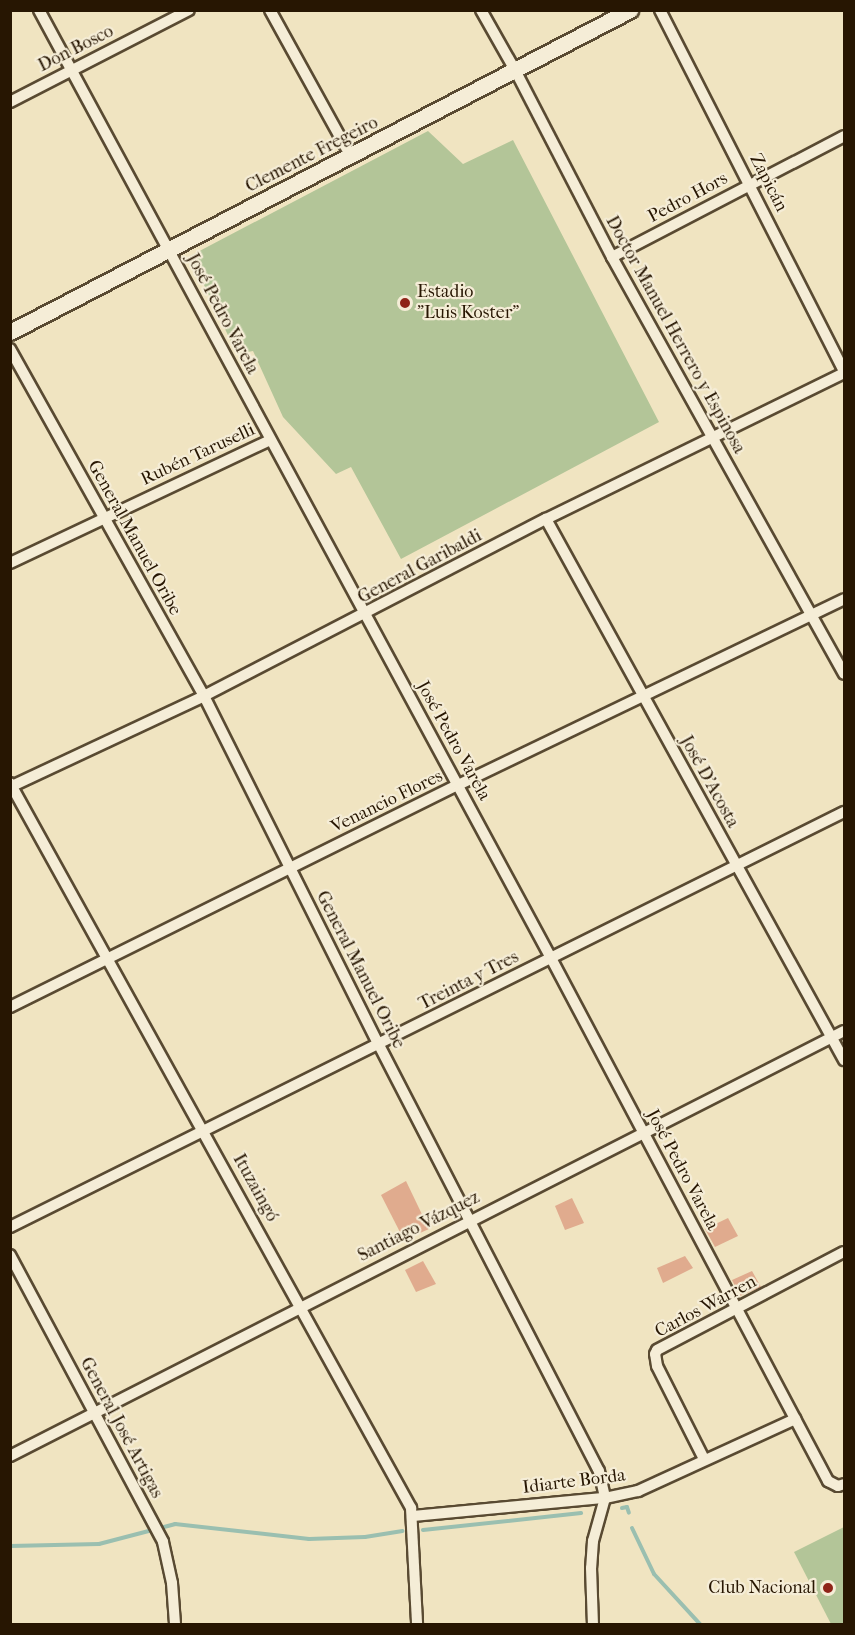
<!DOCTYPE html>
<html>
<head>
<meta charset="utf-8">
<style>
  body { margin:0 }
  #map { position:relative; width:855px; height:1635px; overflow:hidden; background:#f0e4c1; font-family:"IM FELL French Canon",serif }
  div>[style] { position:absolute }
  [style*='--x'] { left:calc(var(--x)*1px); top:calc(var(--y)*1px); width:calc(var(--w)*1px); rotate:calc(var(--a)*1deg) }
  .green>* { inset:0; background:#b3c598 }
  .stream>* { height:4px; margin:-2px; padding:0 2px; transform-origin:2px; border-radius:2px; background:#9abfb0 }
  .building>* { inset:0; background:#e0ab8e }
  .roads { filter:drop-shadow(2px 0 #594a32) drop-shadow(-2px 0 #594a32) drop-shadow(0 2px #594a32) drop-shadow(0 -2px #594a32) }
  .street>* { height:10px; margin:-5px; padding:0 5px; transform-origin:5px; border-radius:5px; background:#f5edd7 }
  .secondary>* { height:15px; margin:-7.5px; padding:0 7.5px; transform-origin:7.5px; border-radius:7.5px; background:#f5edd7 }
  .dots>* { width:16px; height:16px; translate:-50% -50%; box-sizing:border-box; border:3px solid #f5edd7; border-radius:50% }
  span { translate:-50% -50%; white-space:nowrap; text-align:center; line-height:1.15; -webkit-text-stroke:4.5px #f5edd7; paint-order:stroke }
  .street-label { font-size:18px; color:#271602 }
  .poi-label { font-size:18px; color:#271602 }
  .left { translate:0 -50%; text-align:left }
  .right { translate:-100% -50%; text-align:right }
  .frame { position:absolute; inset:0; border:12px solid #271602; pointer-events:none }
</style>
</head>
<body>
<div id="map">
  <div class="green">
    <i style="clip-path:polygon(428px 131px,463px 164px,513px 140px,659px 422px,401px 559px,351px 467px,336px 474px,283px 417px,253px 351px,237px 354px,190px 256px)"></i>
    <i style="clip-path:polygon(844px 1527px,844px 1624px,831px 1624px,794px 1552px)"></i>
  </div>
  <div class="stream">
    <i style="--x:622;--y:1508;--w:5;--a:-11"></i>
    <i style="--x:627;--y:1507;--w:6;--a:72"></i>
    <i style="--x:632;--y:1528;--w:51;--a:64.4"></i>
    <i style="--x:654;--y:1574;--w:68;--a:47.4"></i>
    <i style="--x:423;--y:1530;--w:159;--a:-6.1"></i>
    <i style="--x:10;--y:1546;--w:89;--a:-1.3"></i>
    <i style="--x:99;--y:1544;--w:79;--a:-14.7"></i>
    <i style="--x:175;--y:1524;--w:135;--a:6.4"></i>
    <i style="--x:309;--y:1539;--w:56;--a:-2"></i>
    <i style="--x:365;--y:1537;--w:38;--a:-9"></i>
  </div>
  <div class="building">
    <i style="clip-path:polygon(406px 1181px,429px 1229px,404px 1240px,381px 1195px)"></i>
    <i style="clip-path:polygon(572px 1198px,584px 1223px,565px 1230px,555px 1206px)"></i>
    <i style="clip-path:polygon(728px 1218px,738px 1236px,715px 1247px,705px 1229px)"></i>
    <i style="clip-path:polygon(685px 1256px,693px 1268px,663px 1283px,657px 1268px)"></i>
    <i style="clip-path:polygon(423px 1261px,436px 1284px,416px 1292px,405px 1270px)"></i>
    <i style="clip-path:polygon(752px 1271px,761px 1287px,740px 1296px,732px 1280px)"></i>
  </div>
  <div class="roads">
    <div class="street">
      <i style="--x:39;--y:10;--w:1077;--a:61.63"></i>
      <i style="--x:551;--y:958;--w:592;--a:62.09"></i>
      <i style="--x:828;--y:1481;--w:11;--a:27"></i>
      <i style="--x:838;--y:1486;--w:6;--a:-18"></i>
      <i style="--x:270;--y:10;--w:168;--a:61.1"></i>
      <i style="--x:481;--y:10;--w:69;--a:60.5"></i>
      <i style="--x:515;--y:70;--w:211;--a:62.6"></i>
      <i style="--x:612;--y:257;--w:477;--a:60.9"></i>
      <i style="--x:660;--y:10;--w:405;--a:63"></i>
      <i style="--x:10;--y:102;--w:201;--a:-27.2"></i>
      <i style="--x:612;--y:257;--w:262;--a:-27.5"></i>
      <i style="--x:10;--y:349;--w:398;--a:60.8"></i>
      <i style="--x:204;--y:696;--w:390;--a:63.4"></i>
      <i style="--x:379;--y:1045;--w:479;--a:62.7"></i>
      <i style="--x:599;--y:1471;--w:28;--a:77"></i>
      <i style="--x:605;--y:1498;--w:45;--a:105.6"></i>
      <i style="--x:593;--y:1541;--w:27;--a:94"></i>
      <i style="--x:591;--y:1568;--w:56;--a:88"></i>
      <i style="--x:546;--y:519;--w:618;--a:61.15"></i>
      <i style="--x:10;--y:563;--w:288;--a:-25.3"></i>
      <i style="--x:10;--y:783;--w:829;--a:61.05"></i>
      <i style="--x:411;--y:1508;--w:116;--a:87"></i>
      <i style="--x:10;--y:787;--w:214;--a:-25.1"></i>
      <i style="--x:204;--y:696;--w:385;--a:-27.4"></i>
      <i style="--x:546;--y:519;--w:332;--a:-26.1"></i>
      <i style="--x:10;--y:1007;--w:500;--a:-26.4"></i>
      <i style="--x:458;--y:785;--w:428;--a:-25.7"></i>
      <i style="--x:10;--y:1227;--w:932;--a:-26.46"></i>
      <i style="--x:10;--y:1255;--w:325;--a:61.9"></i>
      <i style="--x:163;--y:1542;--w:42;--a:77.6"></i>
      <i style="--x:172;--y:1583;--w:41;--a:85.8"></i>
      <i style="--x:10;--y:1456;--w:936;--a:-27"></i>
      <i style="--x:704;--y:1459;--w:104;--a:-116.8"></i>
      <i style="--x:657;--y:1366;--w:12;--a:-99"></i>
      <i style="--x:655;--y:1354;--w:4;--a:-63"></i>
      <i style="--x:657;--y:1350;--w:211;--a:-27.7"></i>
      <i style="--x:413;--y:1516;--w:193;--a:-5.4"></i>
      <i style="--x:605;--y:1498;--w:34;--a:-12"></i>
      <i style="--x:638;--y:1491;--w:173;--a:-24.6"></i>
    </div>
    <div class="secondary">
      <i style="--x:10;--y:332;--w:699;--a:-27.45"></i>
    </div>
  </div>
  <div class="dots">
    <i style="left:405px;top:303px;background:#8f2418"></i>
    <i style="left:828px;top:1588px;background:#8f2418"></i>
  </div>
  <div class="street-label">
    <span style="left:76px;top:49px;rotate:-27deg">Don Bosco</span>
    <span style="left:312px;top:155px;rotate:-27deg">Clemente Fregeiro</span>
    <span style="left:768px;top:183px;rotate:63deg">Zapicán</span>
    <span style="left:688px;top:198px;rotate:-28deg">Pedro Hors</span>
    <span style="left:222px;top:314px;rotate:62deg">José Pedro Varela</span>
    <span style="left:675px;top:335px;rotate:61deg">Doctor Manuel Herrero y Espinosa</span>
    <span style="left:198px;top:455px;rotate:-25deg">Rubén Taruselli</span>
    <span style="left:134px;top:538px;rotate:61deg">General Manuel Oribe</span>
    <span style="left:420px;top:567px;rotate:-28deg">General Garibaldi</span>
    <span style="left:453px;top:741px;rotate:61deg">José Pedro Varela</span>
    <span style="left:709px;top:782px;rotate:61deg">José D'Acosta</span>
    <span style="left:387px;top:802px;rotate:-26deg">Venancio Flores</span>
    <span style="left:360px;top:970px;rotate:63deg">General Manuel Oribe</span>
    <span style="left:469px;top:981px;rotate:-27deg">Treinta y Tres</span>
    <span style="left:682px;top:1170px;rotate:62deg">José Pedro Varela</span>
    <span style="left:255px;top:1188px;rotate:61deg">Ituzaingó</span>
    <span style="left:419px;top:1227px;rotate:-27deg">Santiago Vázquez</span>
    <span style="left:706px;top:1307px;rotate:-28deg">Carlos Warren</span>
    <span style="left:121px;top:1428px;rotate:62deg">General José Artigas</span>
    <span style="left:574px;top:1482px;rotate:-7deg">Idiarte Borda</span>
  </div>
  <div class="poi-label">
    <span class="left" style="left:417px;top:303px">Estadio<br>"Luis Koster"</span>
    <span class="right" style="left:816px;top:1588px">Club Nacional</span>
  </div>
  <div class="frame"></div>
</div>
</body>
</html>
